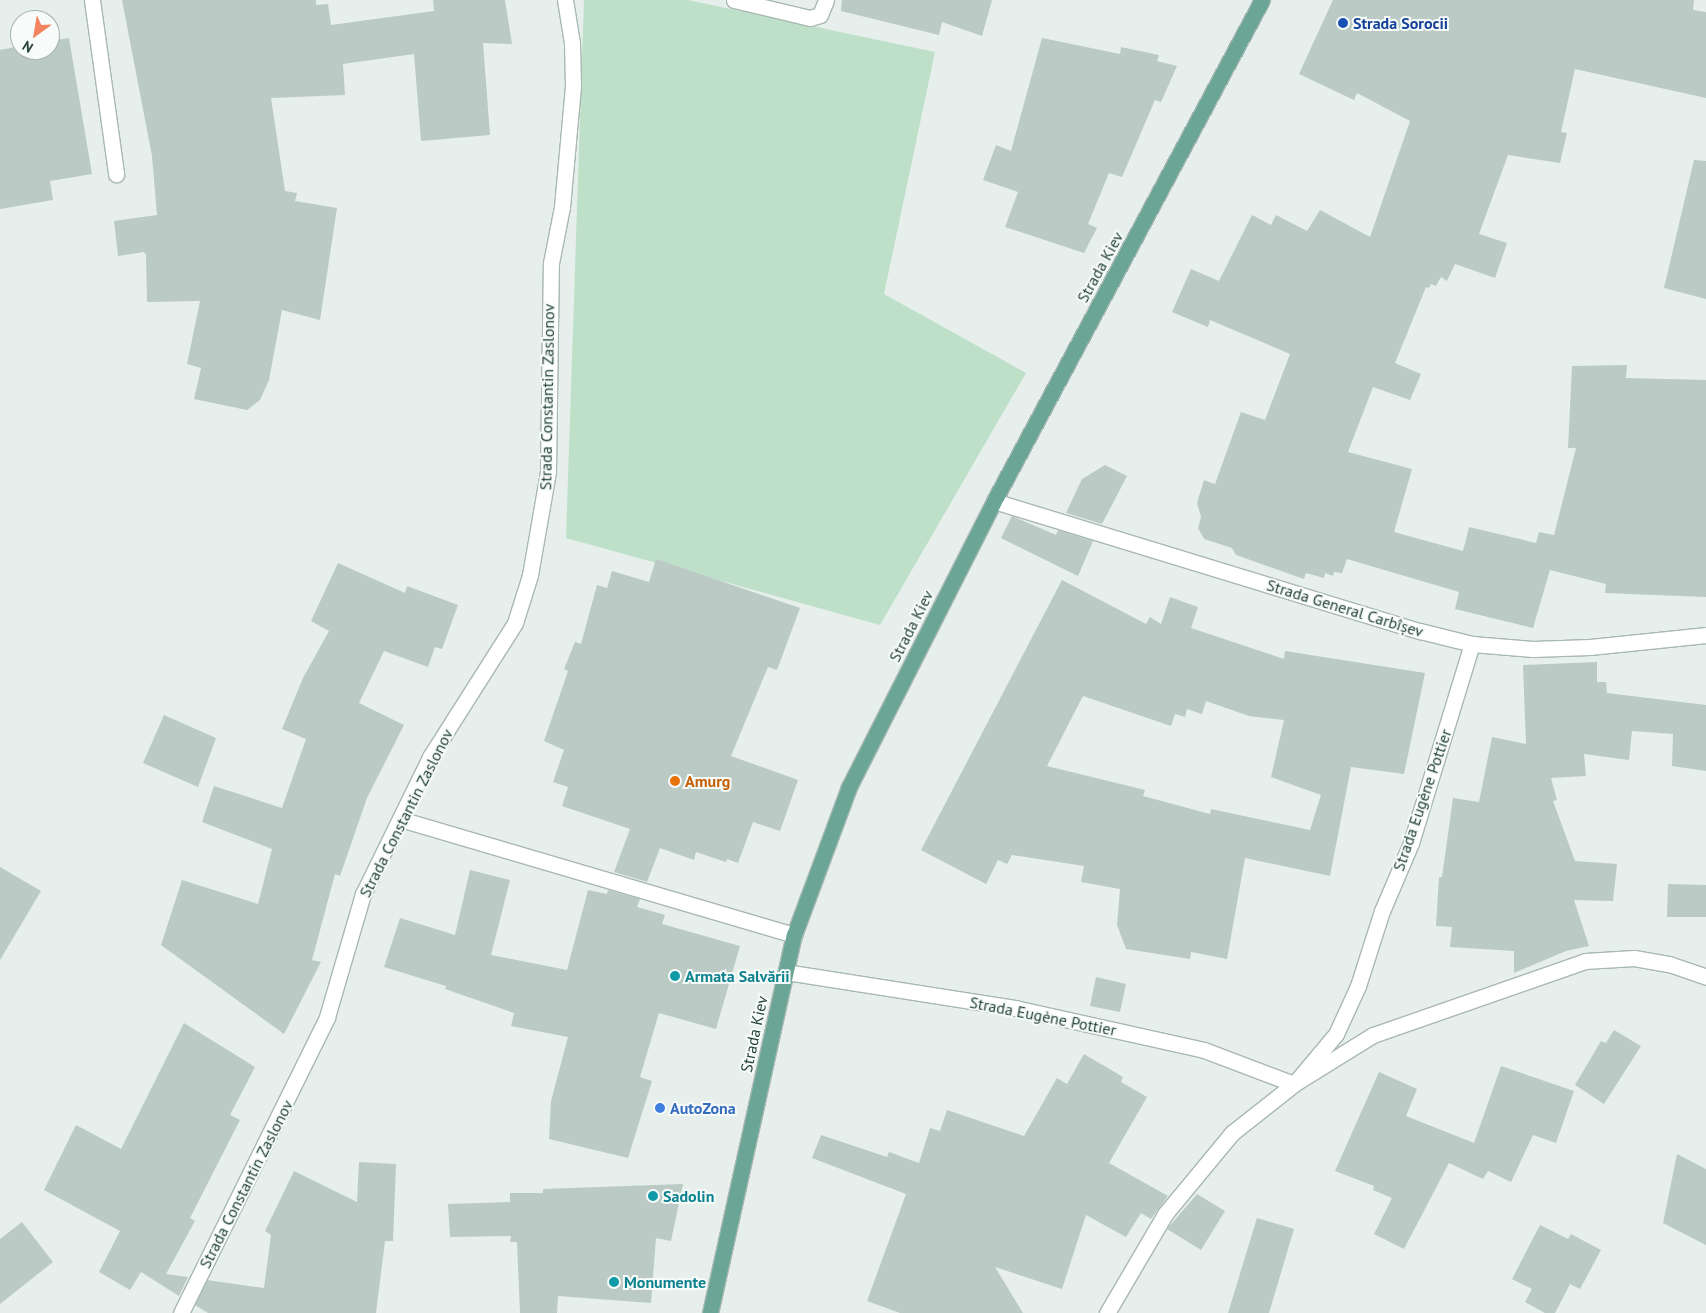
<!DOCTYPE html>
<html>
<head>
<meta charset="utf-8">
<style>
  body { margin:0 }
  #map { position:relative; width:1706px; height:1313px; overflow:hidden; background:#e6efeb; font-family:"PT Sans",sans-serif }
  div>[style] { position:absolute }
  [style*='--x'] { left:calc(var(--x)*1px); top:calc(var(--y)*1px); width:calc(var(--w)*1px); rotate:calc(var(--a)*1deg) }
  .green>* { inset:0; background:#bfe0c8 }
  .building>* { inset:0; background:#bbcac4 }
  .roads { filter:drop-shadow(1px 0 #a8b8b2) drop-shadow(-1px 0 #a8b8b2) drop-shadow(0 1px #a8b8b2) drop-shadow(0 -1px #a8b8b2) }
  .minor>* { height:15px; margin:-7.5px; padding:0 7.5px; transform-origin:7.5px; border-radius:7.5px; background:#fff }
  .major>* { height:15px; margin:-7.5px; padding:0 7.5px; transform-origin:7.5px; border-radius:7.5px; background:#6aa596 }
  .dots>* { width:14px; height:14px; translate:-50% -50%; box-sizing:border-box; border:2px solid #f7fbf9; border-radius:50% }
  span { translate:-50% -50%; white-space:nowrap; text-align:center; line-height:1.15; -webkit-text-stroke:4px #f7fbf9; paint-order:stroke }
  .transit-label { font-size:16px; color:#164399; font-weight:700 }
  .left { translate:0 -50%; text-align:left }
  .street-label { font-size:16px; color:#24423a }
  .food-label { font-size:16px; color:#c56008; font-weight:700 }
  .culture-label { font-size:16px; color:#0d838f; font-weight:700 }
  .shop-label { font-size:16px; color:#366cbe; font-weight:700 }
  .north { position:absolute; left:10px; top:10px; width:50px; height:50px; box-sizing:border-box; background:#f7fbf9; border:1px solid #a3b1ad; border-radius:50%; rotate:212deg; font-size:14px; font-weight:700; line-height:20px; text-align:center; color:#24423a }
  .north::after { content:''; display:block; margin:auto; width:18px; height:22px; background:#f4845f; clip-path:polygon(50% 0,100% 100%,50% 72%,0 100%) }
</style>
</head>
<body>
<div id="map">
  <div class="green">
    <i style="clip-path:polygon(584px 0,688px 0,935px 52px,884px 294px,1026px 373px,880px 625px,566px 538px)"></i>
  </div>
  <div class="building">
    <i style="clip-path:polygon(122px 0,316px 0,316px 5px,328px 4px,331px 25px,434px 11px,433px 0,505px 0,512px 44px,483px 43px,490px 135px,421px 141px,414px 54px,343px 64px,345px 95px,271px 98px,285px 191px,297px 193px,295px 201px,337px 208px,320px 320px,282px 310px,269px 380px,260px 400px,247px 410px,194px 399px,201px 368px,187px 364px,200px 301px,147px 302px,146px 255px,144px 252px,118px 256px,114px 221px,157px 215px,152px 156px)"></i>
    <i style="clip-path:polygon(842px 0,992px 0,982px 36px,942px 22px,939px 35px,841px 11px)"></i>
    <i style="clip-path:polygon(1333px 0,1694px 0,1693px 10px,1706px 12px,1706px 98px,1575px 69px,1561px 132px,1567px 133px,1560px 163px,1508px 155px,1479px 234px,1507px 243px,1495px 278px,1455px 264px,1447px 281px,1441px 277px,1436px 286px,1431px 284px,1429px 288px,1426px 287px,1395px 363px,1421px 374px,1410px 400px,1373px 387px,1348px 452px,1412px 469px,1394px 532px,1463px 551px,1469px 527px,1536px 543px,1539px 532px,1554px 535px,1576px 448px,1568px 448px,1572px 366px,1627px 365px,1626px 378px,1706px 380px,1706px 597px,1605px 593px,1606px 584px,1550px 570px,1533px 628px,1455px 609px,1459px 592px,1347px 559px,1342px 573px,1334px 572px,1333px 576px,1325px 573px,1324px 578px,1306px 573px,1304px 579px,1236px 555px,1232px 548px,1204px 539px,1198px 528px,1201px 517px,1197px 503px,1204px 480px,1215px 484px,1241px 412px,1265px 420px,1290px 354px,1210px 320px,1208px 327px,1172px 312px,1191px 269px,1219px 281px,1252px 215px,1271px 225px,1276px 215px,1307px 231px,1320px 210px,1370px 237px,1410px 121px,1357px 93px,1354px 100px,1299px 74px)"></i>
    <i style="clip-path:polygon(69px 38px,92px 174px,50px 181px,53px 200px,0 209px,0 50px,20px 46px,20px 50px,50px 50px,50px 41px)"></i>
    <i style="clip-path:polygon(1042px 38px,1120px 54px,1121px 47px,1159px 55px,1157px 61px,1177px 66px,1161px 102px,1155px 100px,1122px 177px,1109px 173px,1088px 224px,1097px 228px,1084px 253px,1005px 227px,1018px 192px,983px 180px,996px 145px,1011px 151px)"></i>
    <i style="clip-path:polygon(1694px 160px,1706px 161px,1706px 299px,1664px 288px)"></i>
    <i style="clip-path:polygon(1105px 465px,1127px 476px,1102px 524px,1066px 513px,1082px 479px)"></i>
    <i style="clip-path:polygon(1012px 516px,1056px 535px,1058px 530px,1093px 541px,1078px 576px,1001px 538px)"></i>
    <i style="clip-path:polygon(656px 559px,800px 608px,777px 670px,768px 667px,731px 756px,798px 780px,780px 831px,753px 822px,738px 863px,727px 859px,726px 862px,696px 852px,694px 860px,660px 848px,647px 882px,614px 872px,630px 829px,562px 806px,568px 787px,553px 782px,564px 750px,544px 741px,568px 671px,564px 669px,575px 642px,581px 644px,597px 585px,607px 588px,612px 571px,649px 582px)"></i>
    <i style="clip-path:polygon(338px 563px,405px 593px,407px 586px,458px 605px,442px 649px,435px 647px,428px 667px,384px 651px,359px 703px,404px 725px,367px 798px,340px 876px,335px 874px,312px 960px,321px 962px,284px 1034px,161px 945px,182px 880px,258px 904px,272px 849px,202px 822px,214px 786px,282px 808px,306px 739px,282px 729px,303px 678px,329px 631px,311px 621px)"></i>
    <i style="clip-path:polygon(evenodd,1062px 580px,1146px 624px,1150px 617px,1161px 624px,1170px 597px,1198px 607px,1191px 628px,1284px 659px,1285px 651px,1425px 673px,1404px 774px,1351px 767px,1330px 876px,1245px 858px,1227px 959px,1191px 952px,1190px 959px,1126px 949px,1117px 925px,1120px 889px,1081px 882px,1084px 866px,1012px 855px,1007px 864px,998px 860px,986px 884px,921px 850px,1062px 580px,1083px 696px,1171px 726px,1175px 714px,1185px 717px,1187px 709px,1202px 714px,1206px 701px,1249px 716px,1284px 720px,1271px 777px,1321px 795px,1310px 830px,1211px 809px,1210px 814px,1143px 796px,1145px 790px,1047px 766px,1083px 696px)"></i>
    <i style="clip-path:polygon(1597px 662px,1597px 682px,1606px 682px,1607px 693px,1706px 705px,1706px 771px,1672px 766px,1673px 734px,1632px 731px,1629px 760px,1584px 754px,1586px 776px,1551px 778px,1557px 800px,1553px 801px,1575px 861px,1617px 864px,1613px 901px,1574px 900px,1589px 946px,1566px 951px,1514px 973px,1514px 951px,1450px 947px,1452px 927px,1436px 926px,1439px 877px,1442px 877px,1453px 798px,1479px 802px,1492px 737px,1526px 744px,1523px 665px)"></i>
    <i style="clip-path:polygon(164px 715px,216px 738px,198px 787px,143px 763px)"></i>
    <i style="clip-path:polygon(0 867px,41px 891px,0 960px)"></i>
    <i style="clip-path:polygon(470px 870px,510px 880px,491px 955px,567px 970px,588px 890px,607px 894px,608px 890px,640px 899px,637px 907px,665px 915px,662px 924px,740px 946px,716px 1029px,659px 1013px,640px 1077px,652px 1081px,628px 1158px,549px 1139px,551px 1101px,568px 1037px,511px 1026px,514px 1013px,445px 989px,446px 986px,384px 967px,400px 918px,455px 935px)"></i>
    <i style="clip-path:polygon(1668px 884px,1706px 885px,1706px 917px,1667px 917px)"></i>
    <i style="clip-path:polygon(1096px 977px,1126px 984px,1120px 1012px,1090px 1006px)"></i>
    <i style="clip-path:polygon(184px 1023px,255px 1067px,230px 1115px,240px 1120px,190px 1218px,195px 1221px,166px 1274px,188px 1277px,179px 1296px,141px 1272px,130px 1290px,99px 1272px,120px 1231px,44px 1190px,76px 1125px,121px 1149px)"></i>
    <i style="clip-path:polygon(1614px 1030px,1641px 1046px,1604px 1104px,1575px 1085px,1601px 1041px,1606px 1043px)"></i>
    <i style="clip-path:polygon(1084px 1054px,1123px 1077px,1121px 1082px,1147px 1097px,1109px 1163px,1168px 1196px,1151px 1219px,1141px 1213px,1126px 1237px,1086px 1215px,1062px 1289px,995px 1267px,1023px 1313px,900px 1313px,867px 1301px,906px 1194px,812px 1158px,821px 1135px,887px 1157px,889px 1152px,919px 1163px,930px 1128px,940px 1131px,947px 1110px,1024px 1136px,1057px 1078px,1067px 1084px)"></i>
    <i style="clip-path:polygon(1501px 1066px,1574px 1091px,1556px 1143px,1533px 1135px,1511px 1182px,1488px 1171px,1483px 1179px,1449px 1163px,1404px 1249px,1374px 1234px,1392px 1198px,1373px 1190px,1374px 1186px,1335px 1171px,1379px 1072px,1417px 1089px,1406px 1116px,1474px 1143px)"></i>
    <i style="clip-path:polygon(1677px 1154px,1706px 1169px,1706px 1245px,1663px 1223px)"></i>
    <i style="clip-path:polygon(359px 1162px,396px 1164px,393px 1241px,385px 1241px,376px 1313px,208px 1313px,195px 1305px,207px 1280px,264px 1288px,271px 1235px,265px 1231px,294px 1171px,357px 1202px)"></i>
    <i style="clip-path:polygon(683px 1184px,671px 1241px,656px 1238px,651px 1303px,558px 1296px,557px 1313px,520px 1313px,517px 1242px,510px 1242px,511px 1236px,450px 1237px,448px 1204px,510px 1202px,510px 1193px,543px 1193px,543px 1189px)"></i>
    <i style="clip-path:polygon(1197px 1194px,1225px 1211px,1201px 1250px,1167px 1229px)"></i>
    <i style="clip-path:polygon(1257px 1218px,1294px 1229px,1269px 1313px,1228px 1313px)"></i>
    <i style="clip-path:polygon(22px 1222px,53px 1262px,0 1304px,0 1239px)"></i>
    <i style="clip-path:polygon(1540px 1225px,1568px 1239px,1571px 1234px,1601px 1250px,1580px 1289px,1570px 1284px,1555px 1313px,1545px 1313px,1525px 1302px,1532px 1289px,1512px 1279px)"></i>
  </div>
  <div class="roads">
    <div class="minor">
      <i style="--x:92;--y:0;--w:176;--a:82.1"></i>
      <i style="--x:734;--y:0;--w:78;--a:13.3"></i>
      <i style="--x:810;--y:18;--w:10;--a:-17"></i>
      <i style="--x:820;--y:15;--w:16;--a:-68"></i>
      <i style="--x:994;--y:501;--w:445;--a:17"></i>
      <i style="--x:1420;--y:631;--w:54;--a:14"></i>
      <i style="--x:1472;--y:644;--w:61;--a:4.7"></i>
      <i style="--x:1533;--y:649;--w:57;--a:-2"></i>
      <i style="--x:1590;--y:647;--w:117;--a:-5.9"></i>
      <i style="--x:400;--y:819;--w:411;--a:16.4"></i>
      <i style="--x:786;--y:972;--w:232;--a:8.9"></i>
      <i style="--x:1015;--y:1008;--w:194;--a:12.5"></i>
      <i style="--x:1204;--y:1050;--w:96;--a:20.7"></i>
      <i style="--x:1294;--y:1084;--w:93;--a:-31.8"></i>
      <i style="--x:1373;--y:1035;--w:225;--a:-19.2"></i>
      <i style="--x:1585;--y:961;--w:49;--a:-3.5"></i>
      <i style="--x:1634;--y:958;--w:36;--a:10"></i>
      <i style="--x:1669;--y:964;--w:39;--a:19"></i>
      <i style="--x:181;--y:1313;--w:330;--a:-63.7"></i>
      <i style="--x:327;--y:1017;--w:128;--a:-73.7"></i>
      <i style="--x:363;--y:894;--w:153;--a:-63.9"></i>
      <i style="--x:430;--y:757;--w:159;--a:-57.6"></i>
      <i style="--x:515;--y:623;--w:50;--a:-72.6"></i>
      <i style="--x:530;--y:575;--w:105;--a:-80.1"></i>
      <i style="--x:548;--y:472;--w:209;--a:-89.2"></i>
      <i style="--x:551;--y:263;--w:57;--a:-78.9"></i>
      <i style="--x:562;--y:207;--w:121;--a:-84.8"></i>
      <i style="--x:573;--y:86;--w:43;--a:-91.3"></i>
      <i style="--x:572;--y:43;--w:44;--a:-99.2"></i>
      <i style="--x:1107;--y:1313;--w:115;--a:-59.6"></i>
      <i style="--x:1165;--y:1214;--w:105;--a:-50.4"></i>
      <i style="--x:1232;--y:1133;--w:79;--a:-38.3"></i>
      <i style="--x:1294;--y:1084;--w:65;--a:-50"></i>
      <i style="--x:1336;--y:1034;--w:53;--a:-65.4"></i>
      <i style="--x:1358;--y:986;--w:79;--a:-72.3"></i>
      <i style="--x:1382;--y:911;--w:74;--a:-66.9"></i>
      <i style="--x:1411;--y:843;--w:208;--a:-73"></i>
    </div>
    <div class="major">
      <i style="--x:710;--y:1313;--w:387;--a:-77.5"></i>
      <i style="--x:794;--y:935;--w:158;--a:-69.6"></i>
      <i style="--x:849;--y:787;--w:321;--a:-63.1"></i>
      <i style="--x:994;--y:501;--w:568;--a:-61.86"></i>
    </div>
  </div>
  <div class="dots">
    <i style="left:1343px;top:23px;background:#1a4fb4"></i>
    <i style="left:675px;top:781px;background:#e8710a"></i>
    <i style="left:675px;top:976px;background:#0f9aa8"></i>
    <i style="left:660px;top:1108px;background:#3f7fe0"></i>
    <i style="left:653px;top:1196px;background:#0f9aa8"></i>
    <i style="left:614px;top:1282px;background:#0f9aa8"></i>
  </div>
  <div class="transit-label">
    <span class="left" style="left:1353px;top:23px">Strada Sorocii</span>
  </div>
  <div class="street-label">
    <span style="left:1100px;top:267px;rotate:-61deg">Strada Kiev</span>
    <span style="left:547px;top:397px;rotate:-89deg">Strada Constantin Zaslonov</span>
    <span style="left:1345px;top:608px;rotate:17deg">Strada General Carbîșev</span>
    <span style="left:911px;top:626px;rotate:-63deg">Strada Kiev</span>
    <span style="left:1422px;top:800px;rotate:-71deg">Strada Eugène Pottier</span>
    <span style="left:406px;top:813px;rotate:-63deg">Strada Constantin Zaslonov</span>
    <span style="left:1043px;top:1016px;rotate:11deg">Strada Eugène Pottier</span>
    <span style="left:754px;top:1034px;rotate:-78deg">Strada Kiev</span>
    <span style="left:246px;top:1184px;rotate:-63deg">Strada Constantin Zaslonov</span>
  </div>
  <div class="food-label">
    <span class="left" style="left:685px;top:781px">Amurg</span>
  </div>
  <div class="culture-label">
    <span class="left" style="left:685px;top:976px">Armata Salvării</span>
    <span class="left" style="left:663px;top:1196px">Sadolin</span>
    <span class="left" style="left:624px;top:1282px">Monumente</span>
  </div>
  <div class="shop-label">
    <span class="left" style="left:670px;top:1108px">AutoZona</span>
  </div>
  <div class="north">N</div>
</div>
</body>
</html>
